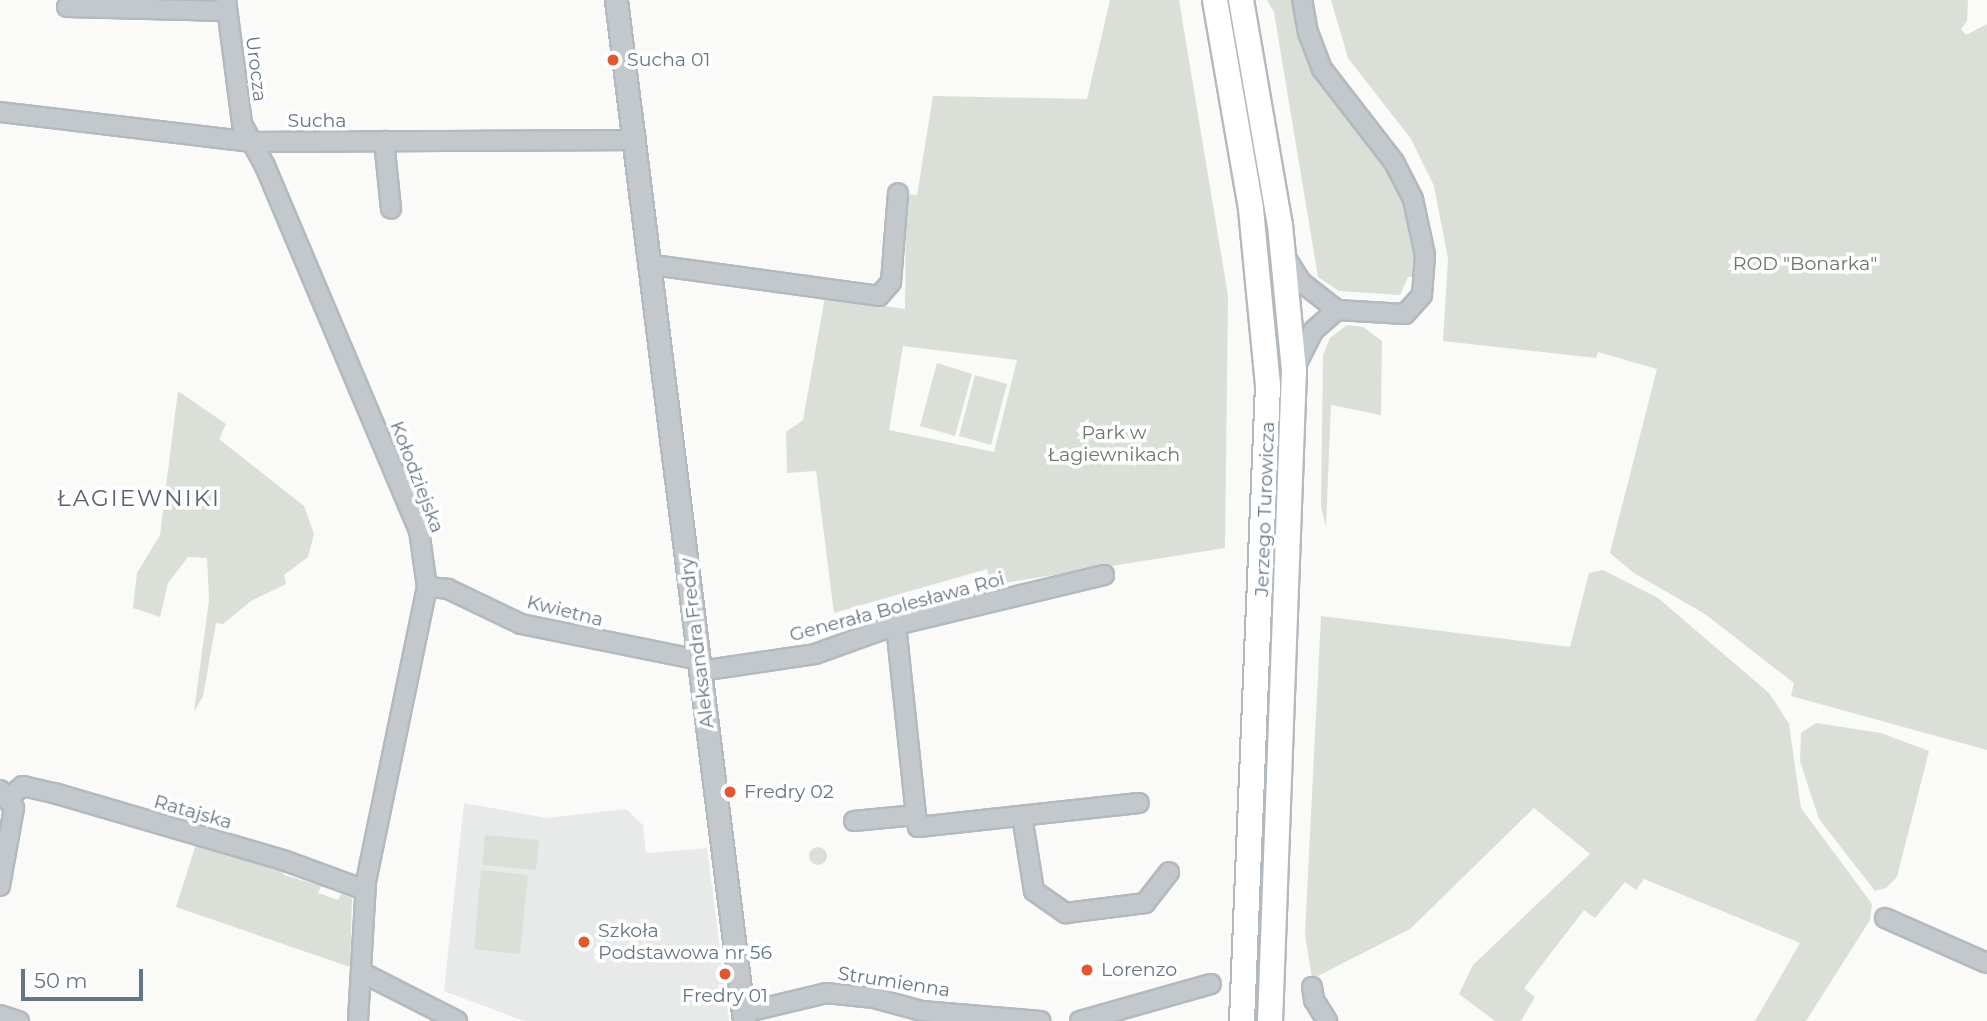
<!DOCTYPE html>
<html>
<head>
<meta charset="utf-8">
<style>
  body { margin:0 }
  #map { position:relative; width:1987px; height:1021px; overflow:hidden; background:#fafaf8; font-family:Montserrat,sans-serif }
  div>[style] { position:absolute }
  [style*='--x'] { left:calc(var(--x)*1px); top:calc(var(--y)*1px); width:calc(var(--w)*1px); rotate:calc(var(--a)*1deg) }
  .built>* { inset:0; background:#e8e9e9 }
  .green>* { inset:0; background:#dadfd7 }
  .round { border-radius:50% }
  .roads { filter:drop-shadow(2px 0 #b3babf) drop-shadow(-2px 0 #b3babf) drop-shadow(0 2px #b3babf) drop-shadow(0 -2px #b3babf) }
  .minor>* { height:18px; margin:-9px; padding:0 9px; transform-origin:9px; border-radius:9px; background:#c3c8cc }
  .tertiary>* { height:21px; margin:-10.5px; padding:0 10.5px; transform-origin:10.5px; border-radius:10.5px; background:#c3c8cc }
  .secondary>* { height:24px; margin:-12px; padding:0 12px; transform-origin:12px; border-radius:12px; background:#fff }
  .dots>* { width:19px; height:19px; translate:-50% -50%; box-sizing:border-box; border:4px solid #fff; border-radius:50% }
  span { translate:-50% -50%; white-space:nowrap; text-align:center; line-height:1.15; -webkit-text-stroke:7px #fff; paint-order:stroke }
  .poi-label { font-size:19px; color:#657683 }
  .left { translate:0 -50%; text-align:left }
  .street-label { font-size:19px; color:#657683 }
  .park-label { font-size:19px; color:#687a64 }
  .quarter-label { font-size:23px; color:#57646e; letter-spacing:2px }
  .scale { position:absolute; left:21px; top:969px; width:122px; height:32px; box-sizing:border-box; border:4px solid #657683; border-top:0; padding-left:9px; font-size:21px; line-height:24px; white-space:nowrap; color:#657683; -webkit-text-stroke:5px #fff; paint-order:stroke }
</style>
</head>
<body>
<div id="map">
  <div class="built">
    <i style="clip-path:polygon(464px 803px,547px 818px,626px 809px,643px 825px,646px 853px,707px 848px,729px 1021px,524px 1021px,444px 991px)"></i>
  </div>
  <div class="green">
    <i style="clip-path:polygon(evenodd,1110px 0,1179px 0,1228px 296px,1225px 548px,991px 585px,987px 569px,834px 613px,816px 471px,787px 473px,786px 432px,803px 420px,825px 297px,905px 309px,906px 194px,917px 195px,933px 96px,1087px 99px,1110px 0,903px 346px,1017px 360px,994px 452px,889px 430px,903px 346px)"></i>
    <i style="clip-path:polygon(1267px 0,1294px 0,1306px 53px,1318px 80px,1381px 157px,1403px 195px,1416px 242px,1417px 277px,1408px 277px,1400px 295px,1339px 291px,1318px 277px,1274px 12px)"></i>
    <i style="clip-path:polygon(1331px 0,1968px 0,1967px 21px,1961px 29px,1966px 35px,1987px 24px,1987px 750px,1791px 696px,1794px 683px,1705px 614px,1634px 573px,1610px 553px,1657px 369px,1598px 352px,1596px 358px,1443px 341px,1448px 258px,1434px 186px,1411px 139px,1348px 58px)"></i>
    <i style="clip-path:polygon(1347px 325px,1363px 327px,1382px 341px,1381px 415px,1331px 405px,1326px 527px,1321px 506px,1323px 355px,1330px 338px)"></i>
    <i style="clip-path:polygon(937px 363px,972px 374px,955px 436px,920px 426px)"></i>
    <i style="clip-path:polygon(975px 375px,1007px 384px,991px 445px,959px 436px)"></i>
    <i style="clip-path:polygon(178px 391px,226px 424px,219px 439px,304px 506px,314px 534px,308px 557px,284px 575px,286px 584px,251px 601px,223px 624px,216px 623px,203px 696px,194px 712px,209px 600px,207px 558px,188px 557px,168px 583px,160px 617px,133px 608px,137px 573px,160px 535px)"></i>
    <i style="clip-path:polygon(1603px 570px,1658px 598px,1769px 693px,1789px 724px,1801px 808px,1872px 904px,1870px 920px,1806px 1021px,1755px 1021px,1800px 943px,1644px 879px,1636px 890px,1625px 882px,1595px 918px,1584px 910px,1524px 988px,1535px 997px,1521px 1021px,1495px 1021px,1459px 994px,1473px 965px,1590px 854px,1534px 808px,1410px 929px,1312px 979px,1305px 934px,1321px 616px,1570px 647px,1589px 573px)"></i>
    <i style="clip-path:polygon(1816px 723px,1881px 733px,1929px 751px,1897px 877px,1886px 888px,1875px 891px,1819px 819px,1800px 761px,1801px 733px)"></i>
    <i style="clip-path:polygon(485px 835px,539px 840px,536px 870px,482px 865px)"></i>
    <i style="clip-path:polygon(197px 841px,280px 865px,284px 875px,321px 886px,318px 893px,338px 900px,341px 894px,352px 898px,350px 967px,176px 907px)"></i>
    <i class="round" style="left:809px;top:847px;width:18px;height:18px"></i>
    <i style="clip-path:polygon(481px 870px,528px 875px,520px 954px,474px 949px)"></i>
  </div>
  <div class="roads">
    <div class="minor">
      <i style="--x:226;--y:0;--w:125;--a:82.6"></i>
      <i style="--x:242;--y:124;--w:48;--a:61.3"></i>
      <i style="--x:265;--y:166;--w:395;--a:67.1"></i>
      <i style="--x:419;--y:530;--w:58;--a:82"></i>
      <i style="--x:427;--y:587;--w:301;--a:101.7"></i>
      <i style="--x:366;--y:882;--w:139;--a:93.3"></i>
      <i style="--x:67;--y:7;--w:160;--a:1.4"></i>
      <i style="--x:0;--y:112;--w:253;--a:6.8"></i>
      <i style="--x:251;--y:142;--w:385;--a:-0.3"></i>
      <i style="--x:384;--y:141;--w:68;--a:84.1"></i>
      <i style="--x:1286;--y:258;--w:28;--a:58"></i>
      <i style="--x:1301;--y:282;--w:46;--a:37.9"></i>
      <i style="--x:1337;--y:310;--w:68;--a:3.4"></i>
      <i style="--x:1405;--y:314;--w:25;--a:-48"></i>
      <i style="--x:1422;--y:295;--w:40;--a:-85.7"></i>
      <i style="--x:1425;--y:255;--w:57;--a:-102.1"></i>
      <i style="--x:1413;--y:199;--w:42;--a:-117.2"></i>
      <i style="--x:1394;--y:162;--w:118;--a:-127.7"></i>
      <i style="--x:1322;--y:69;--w:39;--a:-111"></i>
      <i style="--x:1308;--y:33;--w:34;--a:-100"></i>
      <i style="--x:653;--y:265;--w:228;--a:7.8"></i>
      <i style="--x:879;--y:296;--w:18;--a:-49"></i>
      <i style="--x:891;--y:282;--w:89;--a:-85.5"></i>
      <i style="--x:1296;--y:365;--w:39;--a:-63"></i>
      <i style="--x:1314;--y:330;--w:30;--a:-41"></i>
      <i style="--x:427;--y:587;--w:21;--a:5"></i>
      <i style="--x:448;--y:589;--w:81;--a:25.6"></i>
      <i style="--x:521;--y:624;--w:182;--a:11.4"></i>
      <i style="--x:896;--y:625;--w:191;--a:84"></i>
      <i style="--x:700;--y:671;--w:116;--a:-8.4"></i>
      <i style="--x:815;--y:654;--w:86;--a:-19.7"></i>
      <i style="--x:896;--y:625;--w:214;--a:-13.5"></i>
      <i style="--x:0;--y:790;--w:23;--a:52"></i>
      <i style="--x:14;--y:808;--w:79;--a:100.2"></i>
      <i style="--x:9;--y:797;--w:18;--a:-38"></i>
      <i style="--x:23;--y:786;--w:32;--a:13"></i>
      <i style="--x:54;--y:793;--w:239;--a:16.3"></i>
      <i style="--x:283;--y:860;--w:87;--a:20.1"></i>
      <i style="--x:1022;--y:816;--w:76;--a:80.9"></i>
      <i style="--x:1034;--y:891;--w:39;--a:35"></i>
      <i style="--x:1066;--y:913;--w:80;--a:-7.2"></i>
      <i style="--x:1145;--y:903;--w:39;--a:-52"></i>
      <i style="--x:854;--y:821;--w:62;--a:-5.5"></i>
      <i style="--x:916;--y:815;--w:12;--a:81"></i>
      <i style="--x:918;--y:827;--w:222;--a:-6.2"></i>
      <i style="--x:1885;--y:918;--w:111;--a:23.8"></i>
      <i style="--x:361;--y:972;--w:108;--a:27"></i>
      <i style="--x:1312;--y:987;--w:13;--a:81"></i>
      <i style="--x:1314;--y:1000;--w:25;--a:58"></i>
      <i style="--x:743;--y:1013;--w:85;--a:-13.5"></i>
      <i style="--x:826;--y:993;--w:48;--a:5.9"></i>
      <i style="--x:874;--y:998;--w:50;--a:15.2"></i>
      <i style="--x:922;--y:1011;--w:119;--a:4.8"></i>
      <i style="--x:0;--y:1015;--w:20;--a:18"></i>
      <i style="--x:1080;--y:1021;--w:136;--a:-15.8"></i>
    </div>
    <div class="tertiary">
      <i style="--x:616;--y:0;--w:1029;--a:82.85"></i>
    </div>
    <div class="secondary">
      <i style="--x:1215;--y:0;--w:212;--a:80.2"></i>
      <i style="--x:1251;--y:209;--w:177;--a:84.5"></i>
      <i style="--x:1268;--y:385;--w:637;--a:92.34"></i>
      <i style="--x:1241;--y:0;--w:228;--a:80.2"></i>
      <i style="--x:1280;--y:225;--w:146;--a:84.5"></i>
      <i style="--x:1294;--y:370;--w:651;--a:92.11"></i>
    </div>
  </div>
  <div class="dots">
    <i style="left:613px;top:60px;background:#e4572e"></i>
    <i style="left:730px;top:792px;background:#e4572e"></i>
    <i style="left:584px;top:942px;background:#e4572e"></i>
    <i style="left:1087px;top:970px;background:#e4572e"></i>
    <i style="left:725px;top:974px;background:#e4572e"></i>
  </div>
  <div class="poi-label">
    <span class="left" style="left:627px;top:60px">Sucha 01</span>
    <span class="left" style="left:744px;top:792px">Fredry 02</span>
    <span class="left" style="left:598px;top:942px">Szkoła<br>Podstawowa nr 56</span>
    <span class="left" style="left:1101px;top:970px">Lorenzo</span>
    <span style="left:725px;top:996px">Fredry 01</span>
  </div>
  <div class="street-label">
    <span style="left:256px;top:69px;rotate:83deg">Urocza</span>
    <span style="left:317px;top:121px">Sucha</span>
    <span style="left:417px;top:477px;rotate:69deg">Kołodziejska</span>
    <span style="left:1265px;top:509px;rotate:-88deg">Jerzego Turowicza</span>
    <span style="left:897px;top:607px;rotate:-15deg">Generała Bolesława Roi</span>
    <span style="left:565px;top:611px;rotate:14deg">Kwietna</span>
    <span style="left:697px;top:643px;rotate:-97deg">Aleksandra Fredry</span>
    <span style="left:193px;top:812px;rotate:16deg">Ratajska</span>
    <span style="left:894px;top:982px;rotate:9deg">Strumienna</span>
  </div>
  <div class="park-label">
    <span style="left:1805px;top:264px">ROD "Bonarka"</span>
    <span style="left:1114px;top:444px">Park w<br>Łagiewnikach</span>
  </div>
  <div class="quarter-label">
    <span style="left:139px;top:498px">ŁAGIEWNIKI</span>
  </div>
  <div class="scale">50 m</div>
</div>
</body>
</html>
